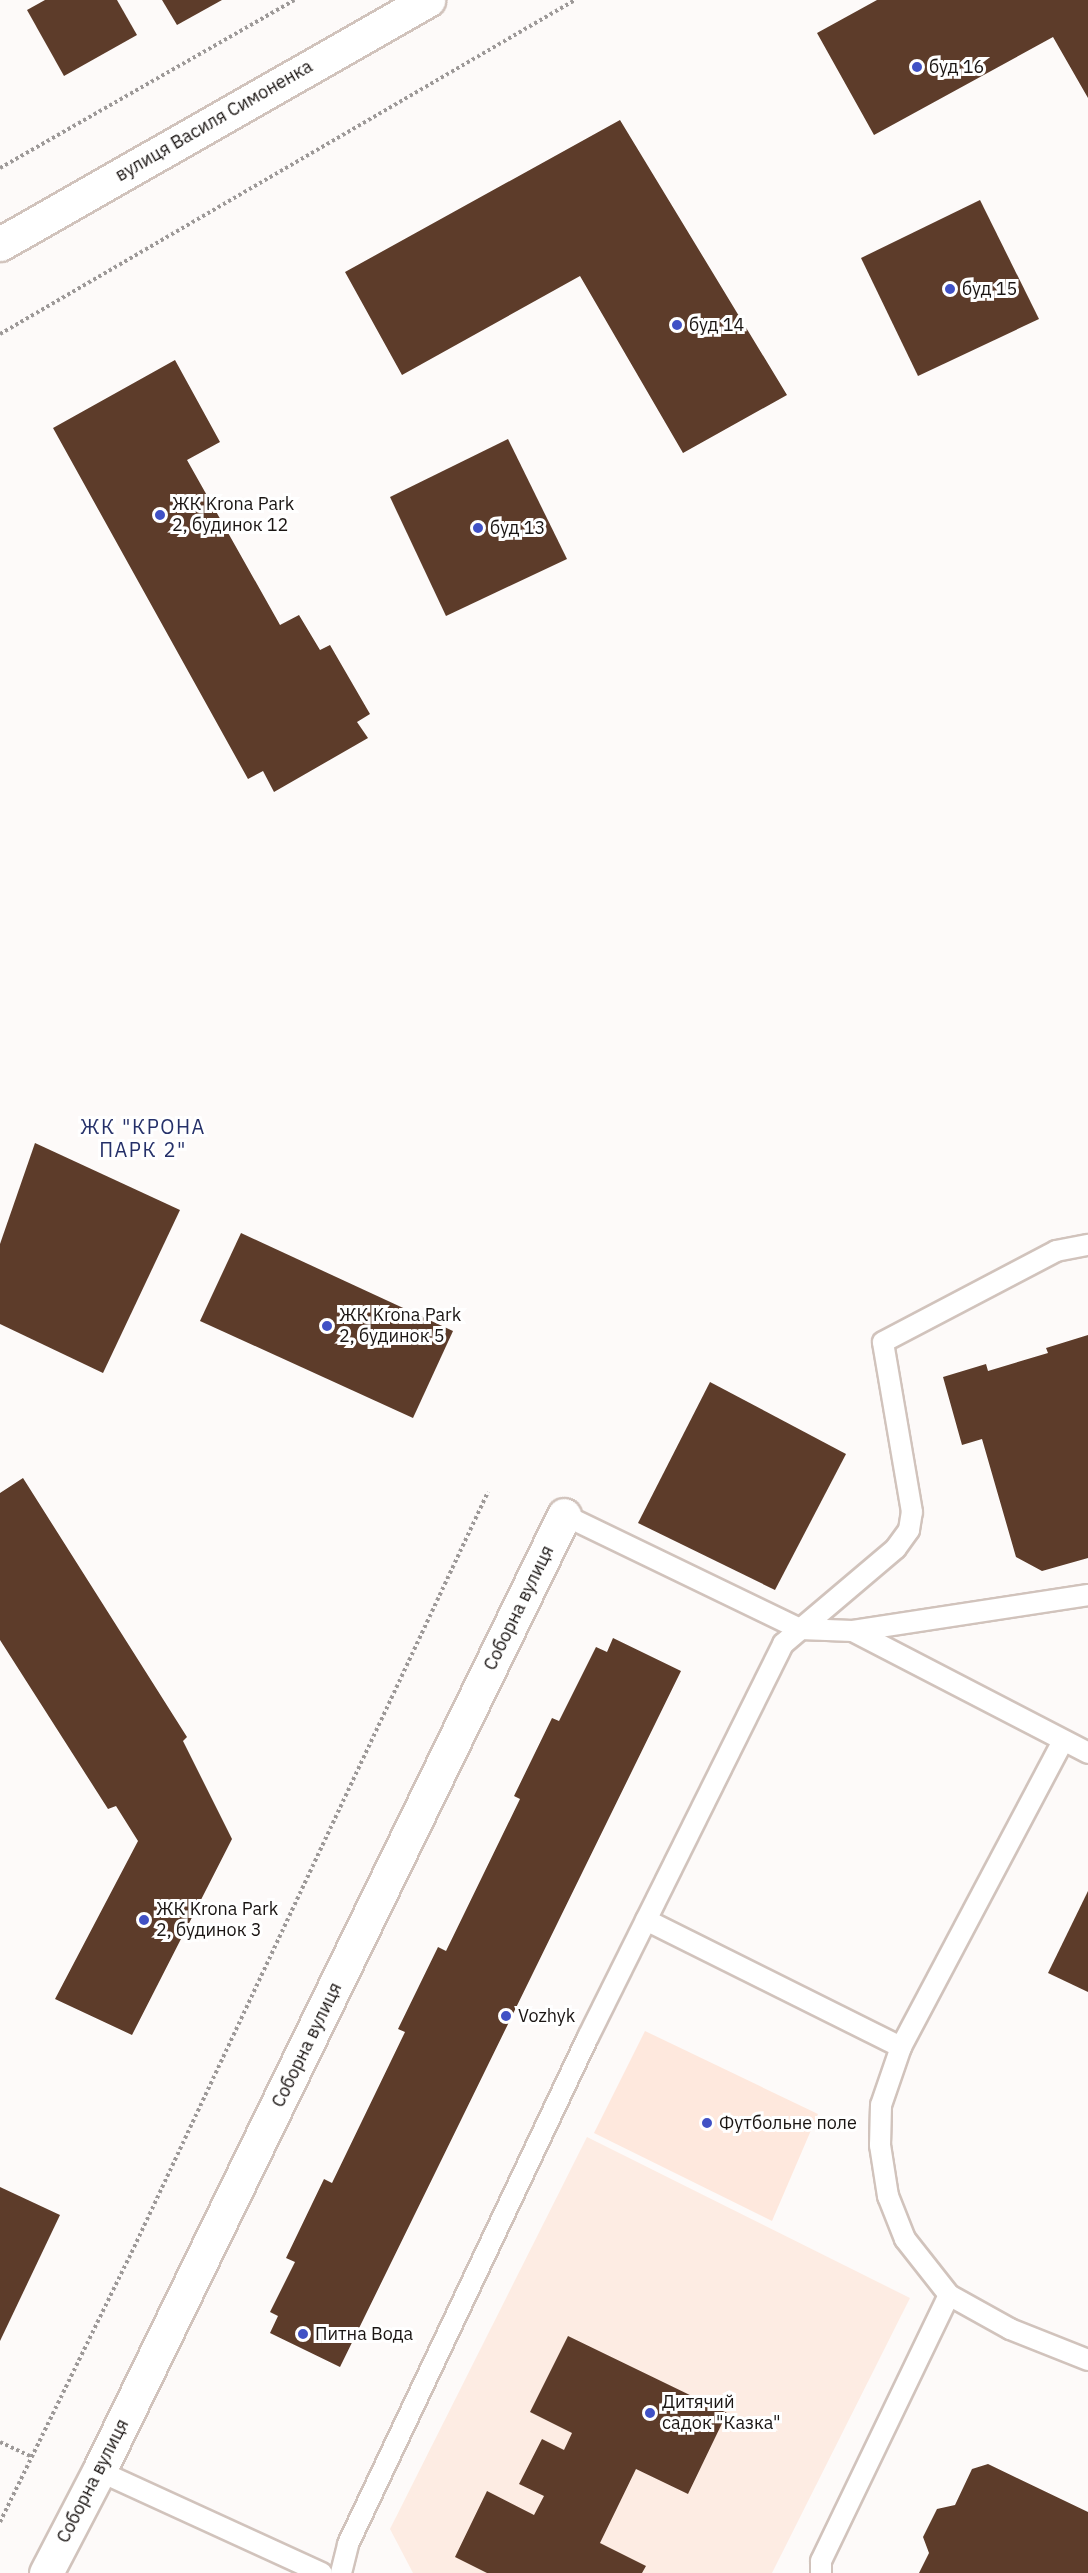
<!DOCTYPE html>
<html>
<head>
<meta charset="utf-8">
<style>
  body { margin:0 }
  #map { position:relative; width:1088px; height:2573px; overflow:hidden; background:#fdfaf9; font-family:"IBM Plex Sans",sans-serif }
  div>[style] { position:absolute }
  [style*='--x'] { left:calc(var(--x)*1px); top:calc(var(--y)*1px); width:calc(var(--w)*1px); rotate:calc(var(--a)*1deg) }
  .built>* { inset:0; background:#fdece3 }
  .green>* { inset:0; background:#fee8dd }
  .building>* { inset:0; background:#5d3c2a }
  .path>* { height:4px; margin-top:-2px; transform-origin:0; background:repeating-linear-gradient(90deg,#9d9998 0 3px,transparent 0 6px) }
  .roads { filter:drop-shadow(2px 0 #d1c3bc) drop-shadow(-2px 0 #d1c3bc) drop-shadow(0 2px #d1c3bc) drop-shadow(0 -2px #d1c3bc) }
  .service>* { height:20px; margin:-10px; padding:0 10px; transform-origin:10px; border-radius:10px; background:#fff }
  .minor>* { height:33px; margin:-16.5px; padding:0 16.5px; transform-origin:16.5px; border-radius:16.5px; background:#fff }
  .tertiary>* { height:33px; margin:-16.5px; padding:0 16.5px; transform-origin:16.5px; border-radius:16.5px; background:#fff }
  .dots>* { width:16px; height:16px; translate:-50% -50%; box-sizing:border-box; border:3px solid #fff; border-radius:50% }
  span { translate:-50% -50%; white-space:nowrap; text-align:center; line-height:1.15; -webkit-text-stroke:6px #fff; paint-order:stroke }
  .poi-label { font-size:18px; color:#1a1513 }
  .left { translate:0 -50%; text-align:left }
  .street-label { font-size:18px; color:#1a1513 }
  .neighbourhood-label { font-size:20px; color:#253069; letter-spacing:1.5px }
</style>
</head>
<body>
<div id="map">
  <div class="built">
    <i style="clip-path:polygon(587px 2137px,910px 2298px,772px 2573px,413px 2573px,390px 2529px)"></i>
  </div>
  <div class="green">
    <i style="clip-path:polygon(645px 2031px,818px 2114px,772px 2221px,594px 2133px)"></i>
  </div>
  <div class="building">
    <i style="clip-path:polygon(45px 0,117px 0,137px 35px,64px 76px,27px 10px)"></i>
    <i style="clip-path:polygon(162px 0,222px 0,177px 25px)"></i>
    <i style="clip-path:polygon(877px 0,1088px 0,1088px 98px,1053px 37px,874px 135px,817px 33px)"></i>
    <i style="clip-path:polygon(620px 120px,787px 395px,683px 453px,580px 276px,402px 375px,345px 272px)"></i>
    <i style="clip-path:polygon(980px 200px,1039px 319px,918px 376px,861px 258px)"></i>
    <i style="clip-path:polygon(175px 360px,220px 442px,187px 460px,280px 625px,299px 615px,320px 650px,330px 645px,370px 714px,357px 722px,368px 738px,274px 792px,263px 771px,248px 779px,53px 428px)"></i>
    <i style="clip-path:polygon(508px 439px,567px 559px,446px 616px,390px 497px)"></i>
    <i style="clip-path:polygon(35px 1143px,180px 1210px,103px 1373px,0 1324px,0 1244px)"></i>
    <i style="clip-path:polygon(241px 1233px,453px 1331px,413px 1418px,200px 1321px)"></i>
    <i style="clip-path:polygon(1088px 1335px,1088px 1558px,1042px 1571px,1016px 1557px,982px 1439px,962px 1445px,943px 1377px,986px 1364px,988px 1371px,1048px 1353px,1046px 1348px)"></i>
    <i style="clip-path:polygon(710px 1382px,846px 1454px,775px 1590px,638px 1523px)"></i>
    <i style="clip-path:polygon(23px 1478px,187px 1737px,183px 1741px,232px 1839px,132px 2035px,55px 1999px,138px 1841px,116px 1806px,108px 1809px,0 1640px,0 1493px)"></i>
    <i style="clip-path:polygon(613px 1638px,681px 1671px,340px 2367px,270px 2333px,278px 2316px,270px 2312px,295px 2262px,286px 2258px,324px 2179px,332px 2183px,405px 2032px,398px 2029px,438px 1947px,446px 1951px,520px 1799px,514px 1796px,552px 1718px,559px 1721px,596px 1647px,607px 1652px)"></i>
    <i style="clip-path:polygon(1088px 1891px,1088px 1992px,1048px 1973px)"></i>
    <i style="clip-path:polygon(0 2187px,60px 2215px,0 2341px)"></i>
    <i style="clip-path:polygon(568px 2336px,727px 2413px,688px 2494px,636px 2469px,600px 2543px,646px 2566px,642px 2573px,487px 2573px,455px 2557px,487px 2491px,534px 2515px,544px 2496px,519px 2484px,542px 2439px,564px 2450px,572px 2433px,530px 2412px)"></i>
    <i style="clip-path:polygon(988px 2464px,1088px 2512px,1088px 2573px,919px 2573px,929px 2553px,923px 2537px,937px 2509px,955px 2505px,972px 2469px)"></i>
  </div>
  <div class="path">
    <i style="--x:0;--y:168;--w:339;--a:-29.7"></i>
    <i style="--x:0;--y:334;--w:665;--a:-30.15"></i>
    <i style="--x:0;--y:2442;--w:35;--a:25"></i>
    <i style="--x:0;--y:2522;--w:294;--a:-64"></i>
    <i style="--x:129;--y:2258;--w:846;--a:-64.89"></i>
  </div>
  <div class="roads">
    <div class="service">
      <i style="--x:564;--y:1515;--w:262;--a:25.8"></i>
      <i style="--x:800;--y:1629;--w:53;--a:2.2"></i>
      <i style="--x:853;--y:1631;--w:265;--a:27.4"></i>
      <i style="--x:853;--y:1631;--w:238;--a:-8.7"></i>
      <i style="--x:1063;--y:1741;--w:346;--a:117.9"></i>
      <i style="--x:901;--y:2047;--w:61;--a:109"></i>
      <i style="--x:881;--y:2105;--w:40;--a:91.4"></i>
      <i style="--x:880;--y:2145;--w:52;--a:81.1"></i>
      <i style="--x:888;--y:2196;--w:46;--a:68.4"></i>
      <i style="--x:905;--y:2239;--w:71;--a:51.8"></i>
      <i style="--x:949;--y:2295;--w:70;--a:29.1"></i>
      <i style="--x:1010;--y:2329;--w:84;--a:21.7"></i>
      <i style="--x:646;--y:1920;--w:285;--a:26.5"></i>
      <i style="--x:99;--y:2471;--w:245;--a:24.6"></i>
      <i style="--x:341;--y:2573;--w:30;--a:-76"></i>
      <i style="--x:348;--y:2544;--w:561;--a:-64.67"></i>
      <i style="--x:588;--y:2037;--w:439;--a:-63.6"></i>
      <i style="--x:783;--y:1644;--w:148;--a:-40.3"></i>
      <i style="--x:896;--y:1548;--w:22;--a:-54"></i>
      <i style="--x:909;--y:1530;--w:18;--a:-81"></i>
      <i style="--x:912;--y:1512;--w:172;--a:-99.7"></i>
      <i style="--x:883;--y:1342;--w:195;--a:-27.7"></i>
      <i style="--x:1056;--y:1251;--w:33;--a:-11"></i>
      <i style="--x:821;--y:2573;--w:12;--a:-90"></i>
      <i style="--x:821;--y:2561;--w:295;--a:-64.3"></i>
    </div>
    <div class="minor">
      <i style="--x:46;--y:2573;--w:115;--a:-62.5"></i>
      <i style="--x:99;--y:2471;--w:1063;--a:-64.06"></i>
    </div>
    <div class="tertiary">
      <i style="--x:0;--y:244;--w:493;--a:-29.7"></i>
    </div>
  </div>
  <div class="dots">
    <i style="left:917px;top:67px;background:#4051c5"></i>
    <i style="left:950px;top:289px;background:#4051c5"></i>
    <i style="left:677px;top:325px;background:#4051c5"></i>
    <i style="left:160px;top:515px;background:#4051c5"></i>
    <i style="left:478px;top:528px;background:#4051c5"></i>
    <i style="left:327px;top:1326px;background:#4051c5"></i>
    <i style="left:144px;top:1920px;background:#4051c5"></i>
    <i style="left:506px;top:2016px;background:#4051c5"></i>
    <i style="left:707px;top:2123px;background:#4051c5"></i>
    <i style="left:303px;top:2334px;background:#4051c5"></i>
    <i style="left:650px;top:2413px;background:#4051c5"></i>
  </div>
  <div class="poi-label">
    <span class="left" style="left:929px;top:67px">буд 16</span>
    <span class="left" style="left:962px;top:289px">буд 15</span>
    <span class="left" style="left:689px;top:325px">буд 14</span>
    <span class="left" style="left:172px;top:515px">ЖК Krona Park<br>2, будинок 12</span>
    <span class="left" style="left:490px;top:528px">буд 13</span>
    <span class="left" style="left:339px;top:1326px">ЖК Krona Park<br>2, будинок 5</span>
    <span class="left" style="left:156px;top:1920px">ЖК Krona Park<br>2, будинок 3</span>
    <span class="left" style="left:518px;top:2016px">Vozhyk</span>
    <span class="left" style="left:719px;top:2123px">Футбольне поле</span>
    <span class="left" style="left:315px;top:2334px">Питна Вода</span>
    <span class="left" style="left:662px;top:2413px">Дитячий<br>садок "Казка"</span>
  </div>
  <div class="street-label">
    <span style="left:214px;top:121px;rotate:-30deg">вулиця Василя Симоненка</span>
    <span style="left:519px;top:1608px;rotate:-64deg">Соборна вулиця</span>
    <span style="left:307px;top:2045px;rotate:-64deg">Соборна вулиця</span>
    <span style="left:93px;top:2481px;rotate:-63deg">Соборна вулиця</span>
  </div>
  <div class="neighbourhood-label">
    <span style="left:143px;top:1138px">ЖК "КРОНА<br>ПАРК 2"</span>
  </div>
</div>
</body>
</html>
